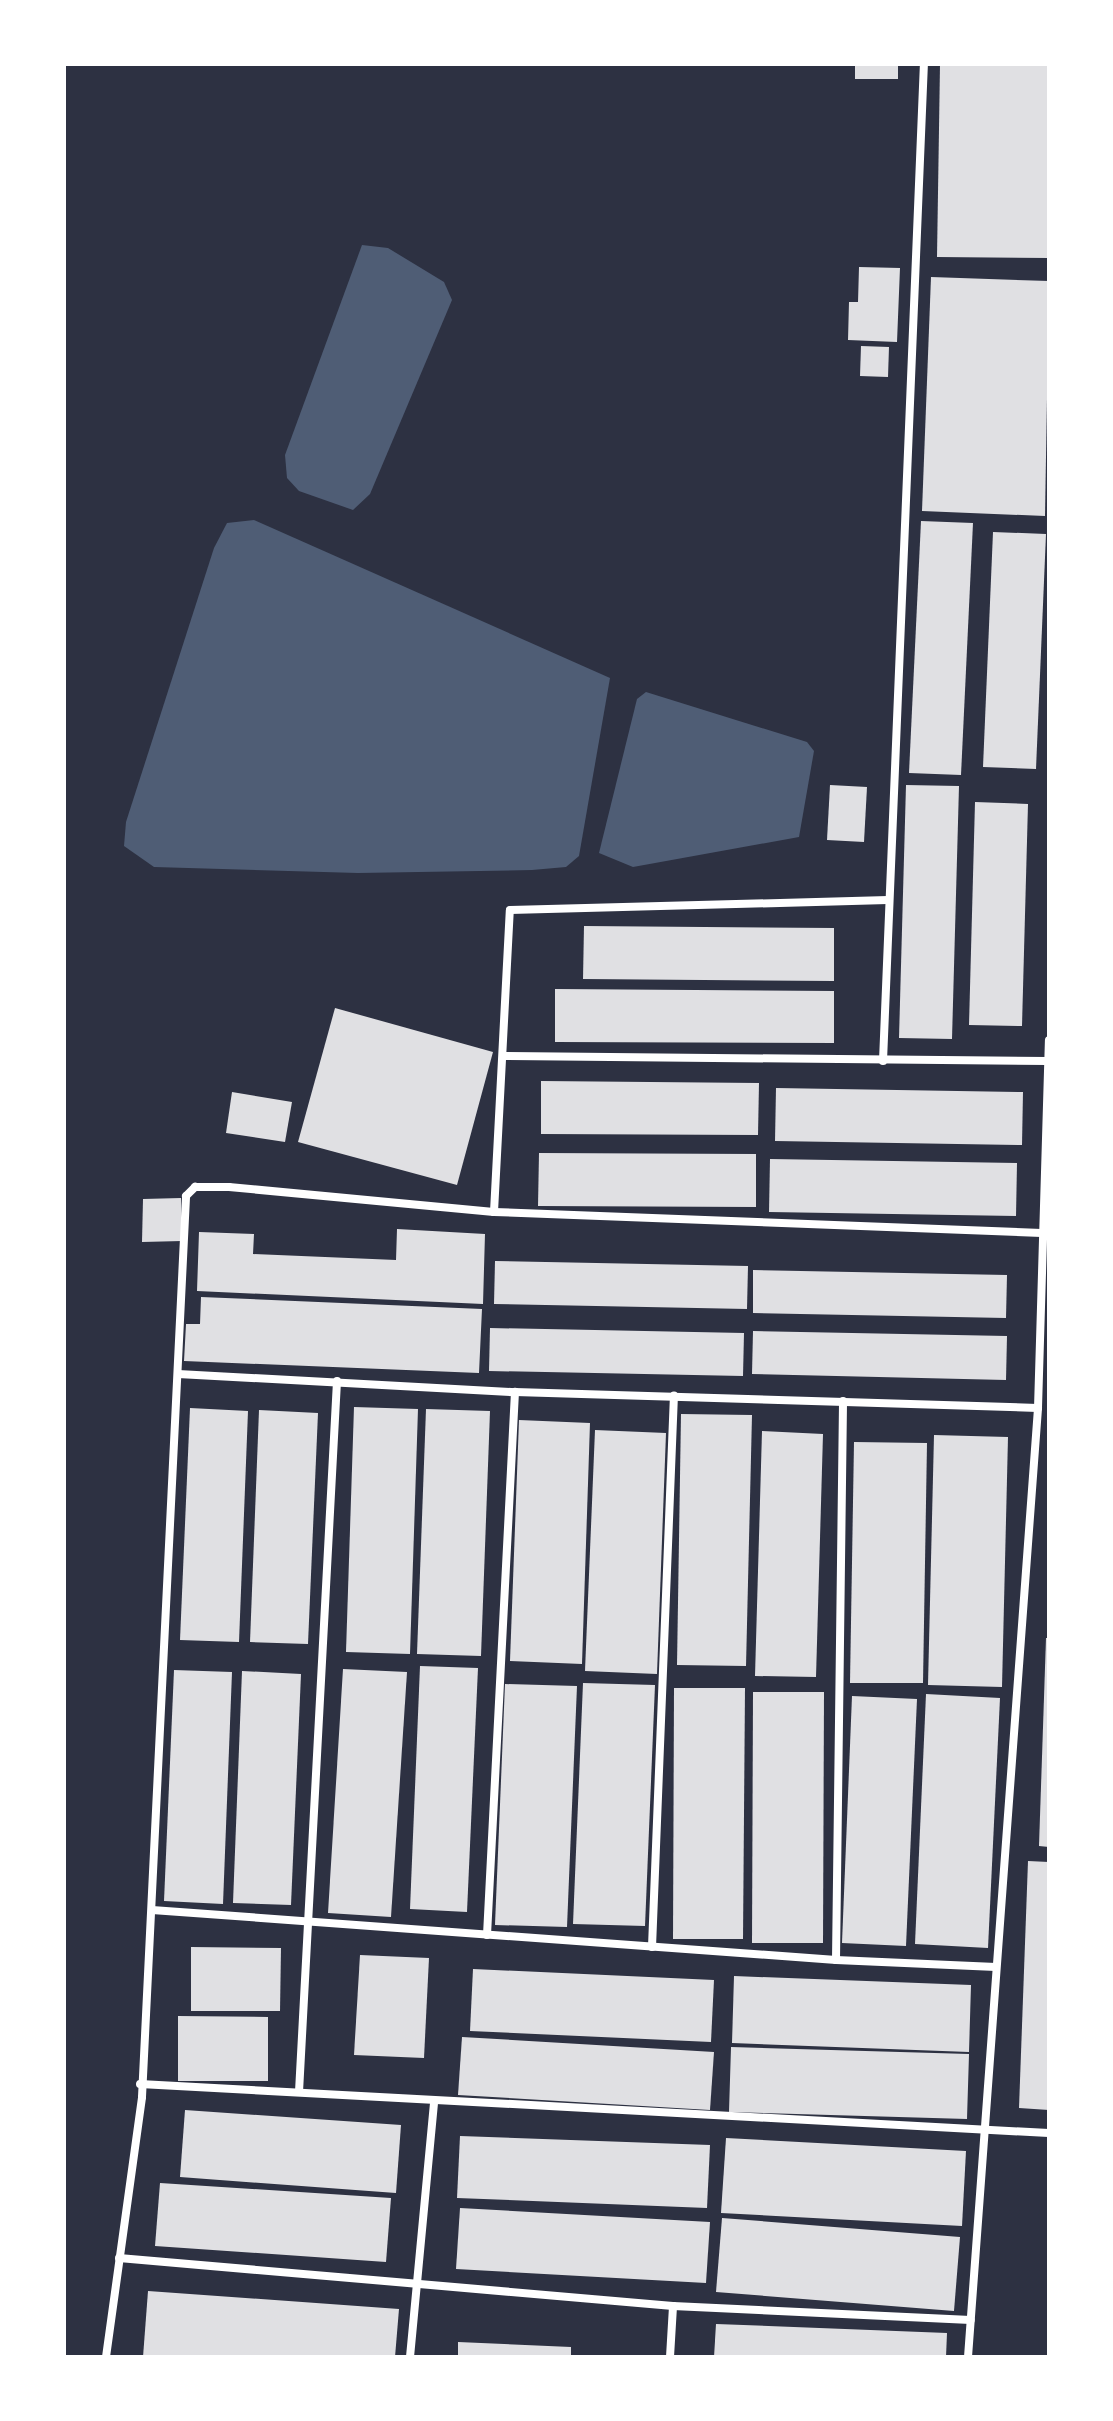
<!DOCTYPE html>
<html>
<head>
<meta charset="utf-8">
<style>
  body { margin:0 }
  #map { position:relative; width:1113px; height:2421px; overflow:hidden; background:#2d3142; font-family:Commissioner,sans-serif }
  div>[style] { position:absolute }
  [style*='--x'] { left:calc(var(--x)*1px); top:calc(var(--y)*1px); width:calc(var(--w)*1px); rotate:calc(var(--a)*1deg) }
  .water>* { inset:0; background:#4f5d75 }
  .building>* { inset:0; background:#e0e0e3 }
  .minor>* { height:8px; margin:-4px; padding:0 4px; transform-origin:4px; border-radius:4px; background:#fff }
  span { translate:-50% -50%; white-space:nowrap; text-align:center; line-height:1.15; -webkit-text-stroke:8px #fff; paint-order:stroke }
  .frame { position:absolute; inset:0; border:66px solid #fff; pointer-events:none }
</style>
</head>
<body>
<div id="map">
  <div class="water">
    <i style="clip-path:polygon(362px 245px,388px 248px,444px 282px,452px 300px,370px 494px,353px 510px,299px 491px,287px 478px,285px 455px)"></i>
    <i style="clip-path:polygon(254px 520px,610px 678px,579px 856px,566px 867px,532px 870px,358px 873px,154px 867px,124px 846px,126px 822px,214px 548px,227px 523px)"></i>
    <i style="clip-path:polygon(646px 692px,807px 742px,814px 751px,799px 837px,633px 867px,599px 853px,637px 699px)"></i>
  </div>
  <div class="building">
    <i style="clip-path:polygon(855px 64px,898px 64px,898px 79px,855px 79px)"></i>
    <i style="clip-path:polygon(940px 64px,1049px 64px,1049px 258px,937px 257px)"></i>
    <i style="clip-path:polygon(859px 267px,900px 268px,897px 342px,848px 340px,849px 302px,858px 302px)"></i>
    <i style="clip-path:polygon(931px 277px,1049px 281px,1045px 516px,922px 511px)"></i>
    <i style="clip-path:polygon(861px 346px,889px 347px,888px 377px,860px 376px)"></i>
    <i style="clip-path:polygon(921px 521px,973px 523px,961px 775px,909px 773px)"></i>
    <i style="clip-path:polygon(993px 532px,1046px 534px,1036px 769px,983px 767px)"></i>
    <i style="clip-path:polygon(830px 785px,867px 787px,864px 842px,827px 840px)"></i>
    <i style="clip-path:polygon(906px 785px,959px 786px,952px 1039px,899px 1038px)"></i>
    <i style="clip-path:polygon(975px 802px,1028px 804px,1022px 1026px,969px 1025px)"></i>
    <i style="clip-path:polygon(584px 926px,834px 928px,834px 981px,583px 979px)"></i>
    <i style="clip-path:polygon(555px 989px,834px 991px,834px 1043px,555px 1042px)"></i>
    <i style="clip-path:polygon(335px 1008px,493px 1052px,457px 1185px,298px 1142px)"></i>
    <i style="clip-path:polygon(541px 1081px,759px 1083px,758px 1135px,541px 1134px)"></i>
    <i style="clip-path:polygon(776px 1088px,1023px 1092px,1022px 1145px,775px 1141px)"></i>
    <i style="clip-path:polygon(232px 1092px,292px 1102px,285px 1142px,226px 1133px)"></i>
    <i style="clip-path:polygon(539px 1153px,756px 1154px,756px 1207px,538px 1206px)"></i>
    <i style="clip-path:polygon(770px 1159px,1017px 1163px,1016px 1216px,769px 1212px)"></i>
    <i style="clip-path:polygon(181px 1198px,182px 1241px,142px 1242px,143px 1199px)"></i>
    <i style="clip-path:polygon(397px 1229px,485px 1234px,483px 1304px,197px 1291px,199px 1232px,254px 1234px,253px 1254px,396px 1260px)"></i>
    <i style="clip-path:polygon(495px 1261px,748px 1266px,747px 1309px,494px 1304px)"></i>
    <i style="clip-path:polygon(753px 1270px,1007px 1275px,1006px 1318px,753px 1313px)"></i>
    <i style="clip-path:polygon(201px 1297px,482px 1309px,479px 1373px,184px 1361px,186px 1324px,200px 1324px)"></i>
    <i style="clip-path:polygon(490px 1328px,744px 1333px,743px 1376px,489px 1371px)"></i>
    <i style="clip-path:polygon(753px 1331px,1007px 1336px,1006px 1380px,752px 1374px)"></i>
    <i style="clip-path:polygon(354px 1407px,418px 1409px,410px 1654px,346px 1652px)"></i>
    <i style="clip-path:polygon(190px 1408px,248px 1411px,239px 1642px,180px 1640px)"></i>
    <i style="clip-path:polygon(426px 1409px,490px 1411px,481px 1656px,417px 1654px)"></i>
    <i style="clip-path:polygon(259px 1410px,318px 1413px,308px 1644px,250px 1642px)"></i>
    <i style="clip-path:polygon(681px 1414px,752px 1415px,746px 1666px,677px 1665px)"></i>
    <i style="clip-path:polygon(519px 1420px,590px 1423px,582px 1664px,510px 1661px)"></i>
    <i style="clip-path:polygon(595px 1430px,666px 1433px,657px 1674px,585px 1671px)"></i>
    <i style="clip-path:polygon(762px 1431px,823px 1434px,816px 1677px,755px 1676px)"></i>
    <i style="clip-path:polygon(934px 1435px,1008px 1437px,1002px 1687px,928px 1685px)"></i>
    <i style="clip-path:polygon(854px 1442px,927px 1443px,923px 1683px,850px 1683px)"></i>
    <i style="clip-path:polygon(1046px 1638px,1049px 1638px,1049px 1847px,1039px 1846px)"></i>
    <i style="clip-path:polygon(420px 1666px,478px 1668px,467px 1912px,410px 1909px)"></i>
    <i style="clip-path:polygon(343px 1669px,407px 1672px,391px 1917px,328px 1913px)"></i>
    <i style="clip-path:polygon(174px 1670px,232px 1672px,223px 1904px,164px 1901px)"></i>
    <i style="clip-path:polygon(242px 1671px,301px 1674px,291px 1905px,233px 1903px)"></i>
    <i style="clip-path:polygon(583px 1683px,655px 1685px,645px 1926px,573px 1924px)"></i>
    <i style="clip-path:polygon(505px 1684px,577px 1686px,567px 1927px,495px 1925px)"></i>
    <i style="clip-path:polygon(674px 1688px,745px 1688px,743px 1939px,673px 1939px)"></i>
    <i style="clip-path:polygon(753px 1692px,824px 1692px,823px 1943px,752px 1943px)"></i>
    <i style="clip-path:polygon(926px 1694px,1000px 1698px,988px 1948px,915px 1944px)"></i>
    <i style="clip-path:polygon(852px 1696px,917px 1699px,906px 1946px,842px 1943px)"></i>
    <i style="clip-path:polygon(1028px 1861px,1049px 1862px,1049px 2110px,1019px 2108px)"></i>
    <i style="clip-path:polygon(191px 1947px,281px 1948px,280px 2011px,191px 2011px)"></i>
    <i style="clip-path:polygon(360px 1955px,429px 1958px,424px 2058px,354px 2055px)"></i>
    <i style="clip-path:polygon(473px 1969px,714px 1980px,711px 2042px,470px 2031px)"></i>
    <i style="clip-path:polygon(734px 1976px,971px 1985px,969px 2052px,732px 2043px)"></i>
    <i style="clip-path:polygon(178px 2016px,268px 2017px,268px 2081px,178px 2081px)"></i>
    <i style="clip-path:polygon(462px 2037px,714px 2052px,710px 2110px,458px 2095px)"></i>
    <i style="clip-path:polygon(731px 2047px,969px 2054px,967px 2119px,729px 2112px)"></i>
    <i style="clip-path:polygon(185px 2110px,401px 2125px,396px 2193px,180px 2177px)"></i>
    <i style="clip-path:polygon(460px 2136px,710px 2145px,707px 2208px,457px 2198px)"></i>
    <i style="clip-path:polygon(726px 2138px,966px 2151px,962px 2226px,721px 2213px)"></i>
    <i style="clip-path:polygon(160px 2183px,391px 2198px,386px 2262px,155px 2246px)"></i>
    <i style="clip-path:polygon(460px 2208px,710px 2222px,706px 2283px,456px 2269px)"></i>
    <i style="clip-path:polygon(722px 2218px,960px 2237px,954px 2311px,716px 2292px)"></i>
    <i style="clip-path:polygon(148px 2291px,399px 2309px,395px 2357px,143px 2357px)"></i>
    <i style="clip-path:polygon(716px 2324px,947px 2333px,946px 2357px,714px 2357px)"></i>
    <i style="clip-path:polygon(458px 2342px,571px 2347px,571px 2357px,458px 2357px)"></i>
  </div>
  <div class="minor">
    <i style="--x:506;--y:1056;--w:542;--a:0.53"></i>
    <i style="--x:883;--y:1061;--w:998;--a:-87.65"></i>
    <i style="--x:494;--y:1212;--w:302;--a:-87"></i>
    <i style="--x:510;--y:910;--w:378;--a:-1.5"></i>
    <i style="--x:178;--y:1374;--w:337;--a:3.1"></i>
    <i style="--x:515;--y:1392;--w:523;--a:1.75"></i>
    <i style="--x:152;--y:1910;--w:686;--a:4.18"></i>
    <i style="--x:836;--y:1960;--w:160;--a:2.5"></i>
    <i style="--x:487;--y:1935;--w:544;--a:-87.05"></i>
    <i style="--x:652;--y:1947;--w:552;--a:-87.72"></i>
    <i style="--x:836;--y:1960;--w:559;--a:-89.28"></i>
    <i style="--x:140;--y:2084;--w:910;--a:3.09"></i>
    <i style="--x:299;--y:2092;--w:712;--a:-86.94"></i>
    <i style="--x:119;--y:2258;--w:556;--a:4.95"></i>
    <i style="--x:673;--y:2306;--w:298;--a:2.7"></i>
    <i style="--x:106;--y:2357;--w:262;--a:-82.1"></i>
    <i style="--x:142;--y:2097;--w:902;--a:-87.2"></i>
    <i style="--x:186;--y:1196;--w:13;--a:-45"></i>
    <i style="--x:195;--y:1187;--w:34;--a:0"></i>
    <i style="--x:229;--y:1187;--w:266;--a:5.4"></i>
    <i style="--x:494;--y:1212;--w:548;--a:2.19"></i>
    <i style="--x:410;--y:2357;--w:256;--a:-84.6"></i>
    <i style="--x:670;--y:2357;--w:51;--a:-86.6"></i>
    <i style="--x:968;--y:2357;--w:952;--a:-85.78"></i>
    <i style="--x:1038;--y:1408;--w:368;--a:-88.3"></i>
  </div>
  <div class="frame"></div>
</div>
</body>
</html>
